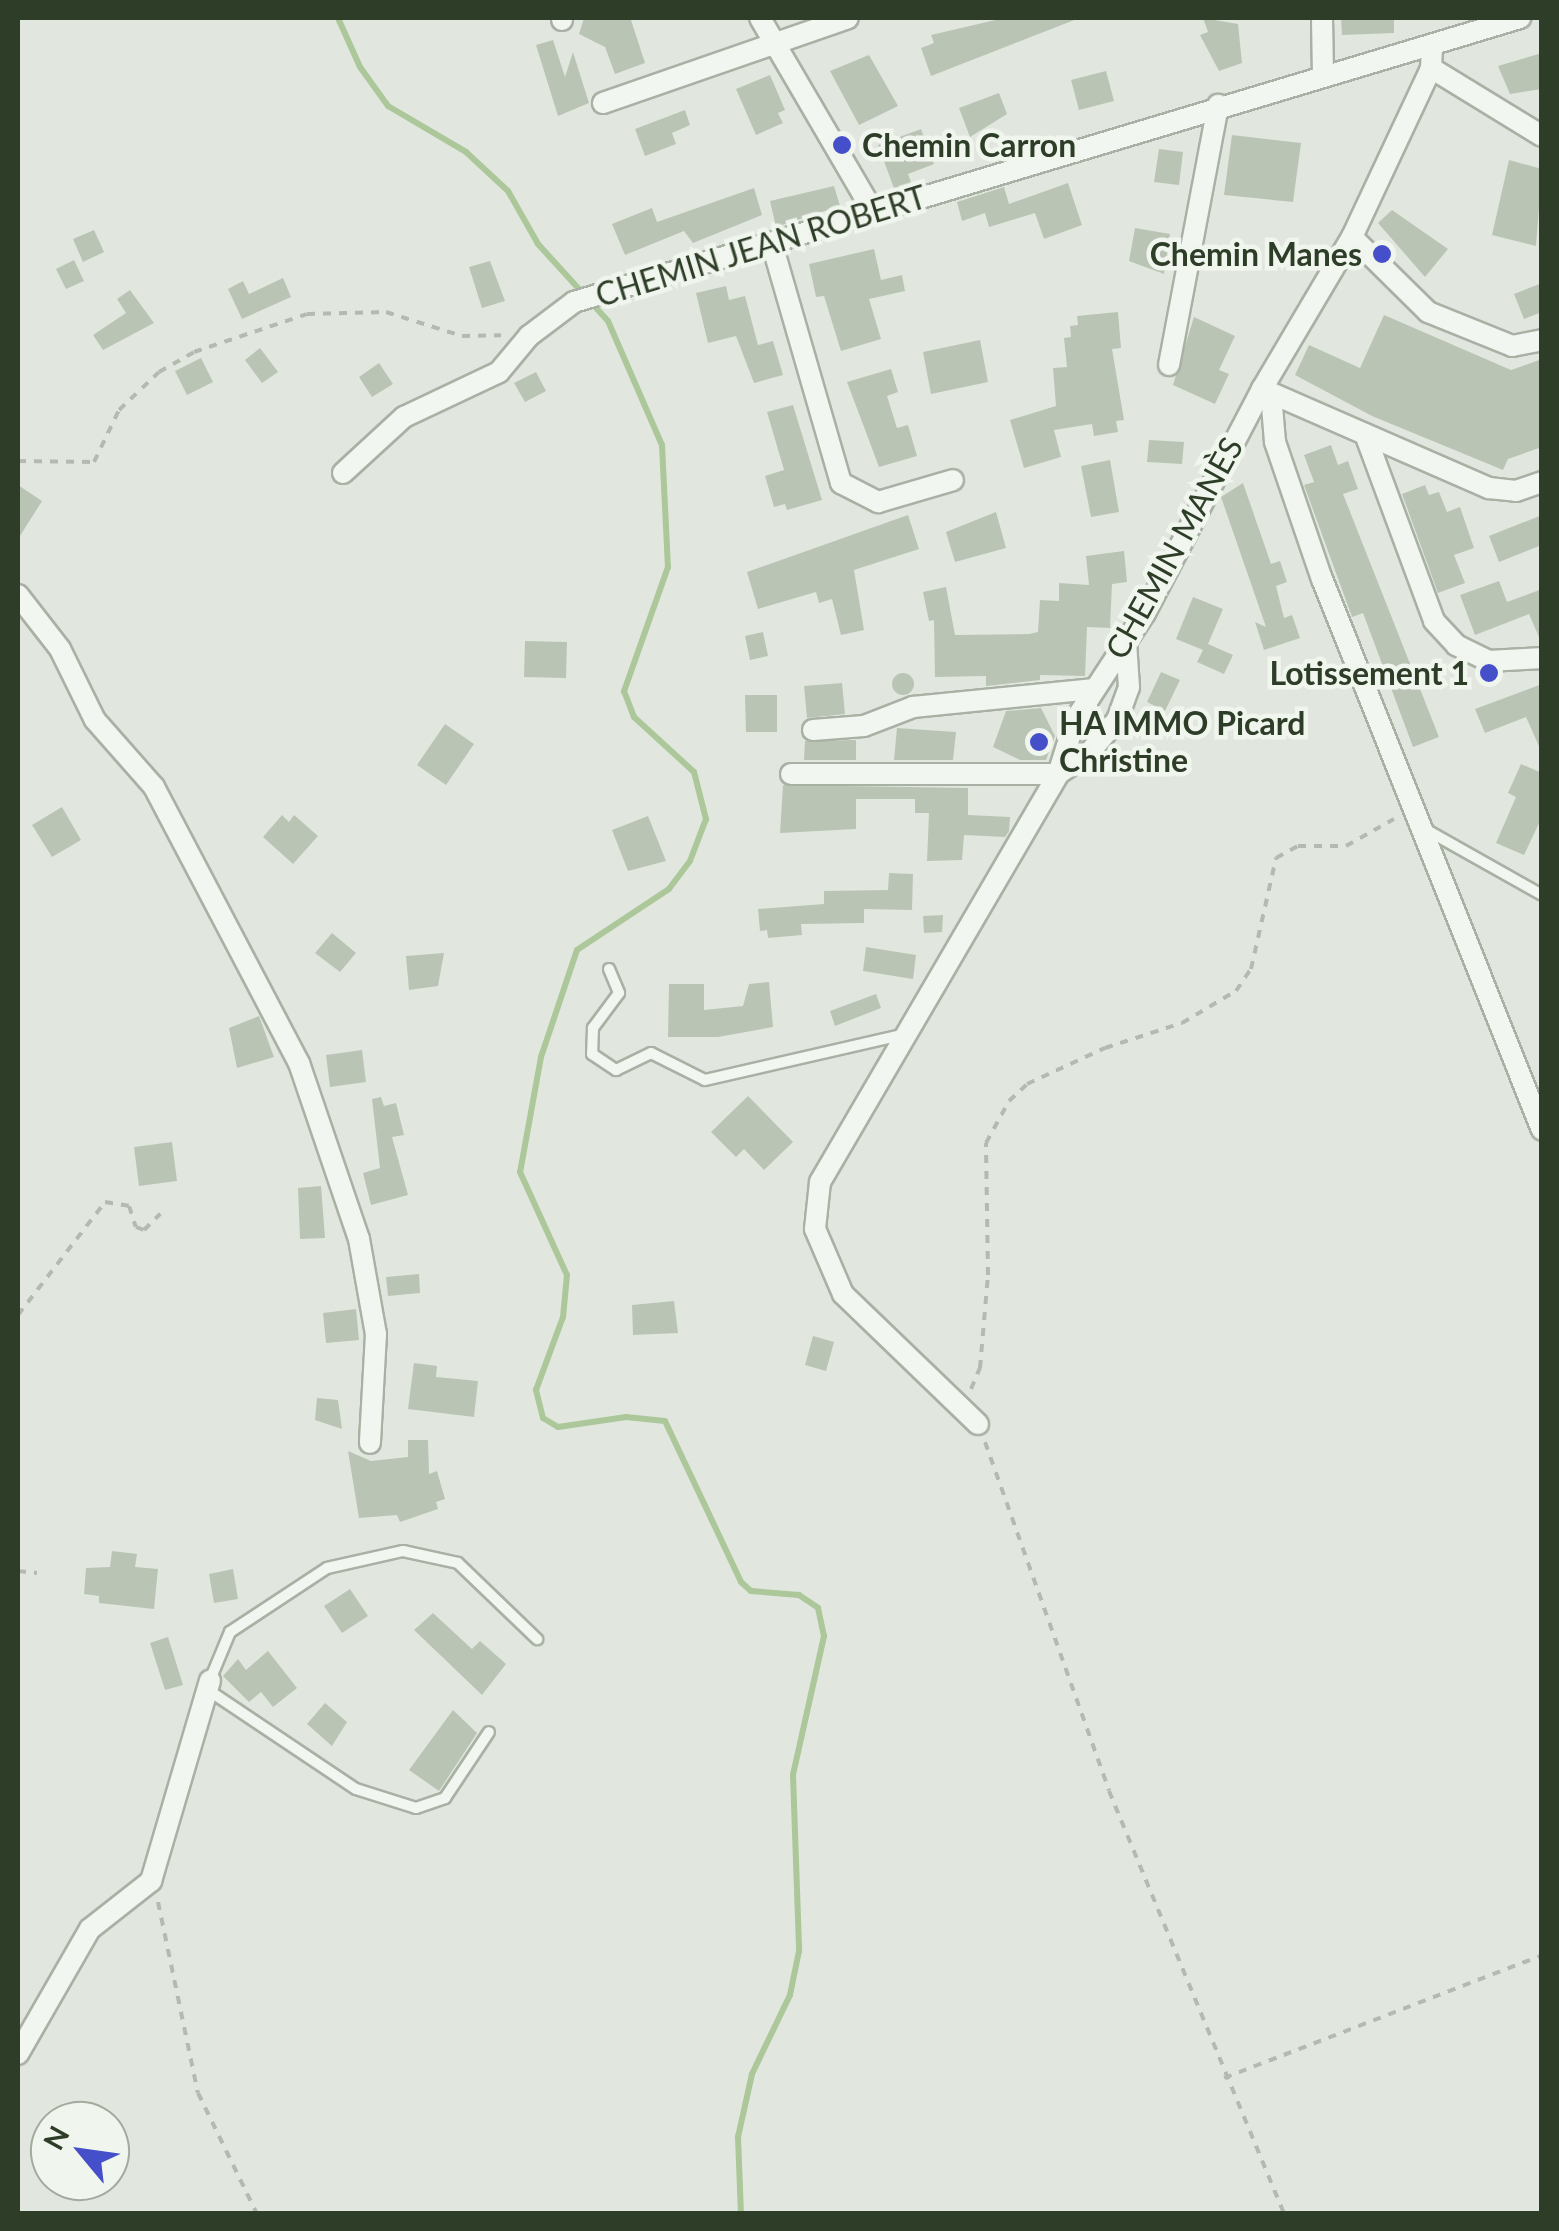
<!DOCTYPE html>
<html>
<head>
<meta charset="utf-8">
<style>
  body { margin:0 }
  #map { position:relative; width:1559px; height:2231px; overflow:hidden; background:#e1e7de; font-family:Lato,sans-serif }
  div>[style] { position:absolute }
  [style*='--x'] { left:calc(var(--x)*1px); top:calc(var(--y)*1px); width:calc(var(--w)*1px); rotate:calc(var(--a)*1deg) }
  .stream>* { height:6px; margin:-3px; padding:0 3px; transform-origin:3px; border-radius:3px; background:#acc79a }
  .building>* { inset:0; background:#bac4b5 }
  .round { border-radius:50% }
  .path>* { height:4px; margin-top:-2px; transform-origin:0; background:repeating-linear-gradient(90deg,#b3bbb0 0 8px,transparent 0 16px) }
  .roads { filter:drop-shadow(2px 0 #a8b1a4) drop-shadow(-2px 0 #a8b1a4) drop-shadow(0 2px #a8b1a4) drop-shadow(0 -2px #a8b1a4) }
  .service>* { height:10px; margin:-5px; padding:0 5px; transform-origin:5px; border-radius:5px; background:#f2f6f0 }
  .minor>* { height:20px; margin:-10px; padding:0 10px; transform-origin:10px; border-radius:10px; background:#f2f6f0 }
  .dots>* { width:28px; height:28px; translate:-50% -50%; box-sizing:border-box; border:5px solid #f0f5ed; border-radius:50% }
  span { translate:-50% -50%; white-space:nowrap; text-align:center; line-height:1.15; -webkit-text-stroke:9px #f0f5ed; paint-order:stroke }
  .poi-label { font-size:32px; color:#2e3d28; font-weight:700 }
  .left { translate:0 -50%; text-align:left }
  .right { translate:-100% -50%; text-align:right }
  .street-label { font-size:32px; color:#2e3d28 }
  .frame { position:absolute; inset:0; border:20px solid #2e3d28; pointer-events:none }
  .north { position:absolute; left:30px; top:2101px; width:100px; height:100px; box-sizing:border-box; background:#f0f5ed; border:2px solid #a2ab9e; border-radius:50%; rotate:299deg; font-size:28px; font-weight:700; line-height:40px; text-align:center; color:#2e3d28 }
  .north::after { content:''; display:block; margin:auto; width:35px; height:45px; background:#454fca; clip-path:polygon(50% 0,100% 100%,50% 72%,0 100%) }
</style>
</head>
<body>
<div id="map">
  <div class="stream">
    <i style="--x:338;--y:18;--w:54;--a:65.8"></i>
    <i style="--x:360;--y:67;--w:48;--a:54.3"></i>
    <i style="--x:388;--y:106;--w:91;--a:30.5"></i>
    <i style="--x:466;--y:152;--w:57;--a:42.9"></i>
    <i style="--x:508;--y:191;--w:61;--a:60.5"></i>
    <i style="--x:538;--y:244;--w:104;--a:47.7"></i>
    <i style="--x:608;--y:321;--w:135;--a:66.5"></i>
    <i style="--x:662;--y:445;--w:122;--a:87.2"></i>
    <i style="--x:668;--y:567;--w:132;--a:109.5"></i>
    <i style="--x:624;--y:691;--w:28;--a:69"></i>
    <i style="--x:634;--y:717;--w:81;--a:42.5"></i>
    <i style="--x:694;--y:772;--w:49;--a:75.7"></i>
    <i style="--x:706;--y:819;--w:45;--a:110.9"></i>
    <i style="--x:690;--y:861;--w:35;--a:127"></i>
    <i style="--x:669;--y:889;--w:110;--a:146.5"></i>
    <i style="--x:577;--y:950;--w:113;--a:108.6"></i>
    <i style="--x:541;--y:1057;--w:117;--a:100.3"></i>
    <i style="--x:520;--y:1172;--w:113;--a:65.5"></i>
    <i style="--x:567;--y:1275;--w:42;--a:95.4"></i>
    <i style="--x:563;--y:1317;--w:78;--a:110.3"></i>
    <i style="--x:536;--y:1390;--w:29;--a:76"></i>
    <i style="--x:543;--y:1418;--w:17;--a:31"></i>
    <i style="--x:558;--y:1427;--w:69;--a:-8.4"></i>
    <i style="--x:626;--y:1417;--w:39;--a:6"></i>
    <i style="--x:665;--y:1421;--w:178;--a:64.7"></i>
    <i style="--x:741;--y:1582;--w:13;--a:42"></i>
    <i style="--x:751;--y:1591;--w:48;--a:4.8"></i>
    <i style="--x:799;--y:1595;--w:23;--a:34"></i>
    <i style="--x:818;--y:1608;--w:29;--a:78"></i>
    <i style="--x:824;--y:1636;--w:142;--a:102.6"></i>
    <i style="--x:793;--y:1775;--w:176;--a:88"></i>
    <i style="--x:799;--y:1951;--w:45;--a:101.6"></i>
    <i style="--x:790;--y:1995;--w:88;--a:115.7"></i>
    <i style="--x:752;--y:2074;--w:65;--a:102.5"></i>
    <i style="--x:738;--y:2137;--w:77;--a:87.8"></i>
  </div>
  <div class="building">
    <i style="clip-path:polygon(584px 18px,631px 20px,645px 63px,615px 74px,605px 47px,579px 34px)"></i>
    <i style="clip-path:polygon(1004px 18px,1077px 19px,931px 76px,921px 48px,934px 43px,931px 35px)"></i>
    <i style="clip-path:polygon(1203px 18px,1238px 24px,1242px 63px,1219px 71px,1200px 35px,1208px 32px)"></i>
    <i style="clip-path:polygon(1341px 18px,1394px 18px,1394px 33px,1342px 35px)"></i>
    <i style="clip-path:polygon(553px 40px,565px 77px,573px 52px,589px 103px,558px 116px,536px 45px)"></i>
    <i style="clip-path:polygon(1542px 53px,1542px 89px,1510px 94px,1498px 66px)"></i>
    <i style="clip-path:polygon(869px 55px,898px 106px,859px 125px,830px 71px)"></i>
    <i style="clip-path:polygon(1106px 71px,1114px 101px,1079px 110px,1071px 80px)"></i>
    <i style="clip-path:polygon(770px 75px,785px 110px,778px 113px,783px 123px,756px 135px,736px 89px)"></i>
    <i style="clip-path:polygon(999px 93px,1007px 114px,970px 137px,959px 108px)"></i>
    <i style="clip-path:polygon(685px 110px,690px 125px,672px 133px,676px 144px,645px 156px,635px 129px)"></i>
    <i style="clip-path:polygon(921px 129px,934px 164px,908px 174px,912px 185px,895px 191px,878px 145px)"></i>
    <i style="clip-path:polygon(1232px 135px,1301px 143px,1293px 202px,1224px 195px)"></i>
    <i style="clip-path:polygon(1159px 149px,1183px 152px,1179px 185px,1154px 182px)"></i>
    <i style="clip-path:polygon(1509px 160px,1542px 169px,1536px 246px,1492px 235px)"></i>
    <i style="clip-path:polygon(1068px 183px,1082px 225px,1044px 239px,1035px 213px,989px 227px,985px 213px,962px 221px,957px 202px,1004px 187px,1009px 204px)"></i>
    <i style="clip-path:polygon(834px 186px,840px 206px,776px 227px,770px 201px)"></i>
    <i style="clip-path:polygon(754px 188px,762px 215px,693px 243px,684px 231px,625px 255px,612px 224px,652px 208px,657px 222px)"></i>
    <i style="clip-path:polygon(1392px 210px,1448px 249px,1425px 277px,1378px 223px)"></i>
    <i style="clip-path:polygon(1135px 228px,1170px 234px,1164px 274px,1129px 261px)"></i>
    <i style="clip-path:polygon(94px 230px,104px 252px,83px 262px,73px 239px)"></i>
    <i style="clip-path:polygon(874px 249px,881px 280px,902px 275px,905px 291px,869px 299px,881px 339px,841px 351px,824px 296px,816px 297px,809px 264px)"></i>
    <i style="clip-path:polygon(74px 260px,84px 281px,66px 289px,56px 269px)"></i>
    <i style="clip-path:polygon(490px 261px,505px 301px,482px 308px,469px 267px)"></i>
    <i style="clip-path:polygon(283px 278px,291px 297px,242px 319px,228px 289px,243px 281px,249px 294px)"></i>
    <i style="clip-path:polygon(1542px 283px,1542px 312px,1524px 319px,1514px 294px)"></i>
    <i style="clip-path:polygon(726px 286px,729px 300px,745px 296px,758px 345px,751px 347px,773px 341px,783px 375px,754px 383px,736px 336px,708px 343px,696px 293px)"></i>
    <i style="clip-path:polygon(130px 290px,154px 323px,103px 350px,93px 335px,126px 313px,117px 299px)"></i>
    <i style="clip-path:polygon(1118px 312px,1121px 348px,1112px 349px,1124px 420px,1116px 421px,1118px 432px,1094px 436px,1092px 424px,1054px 430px,1061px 457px,1024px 468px,1010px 420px,1056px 406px,1053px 368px,1067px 367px,1064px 338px,1071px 337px,1070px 326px,1078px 325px,1077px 316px)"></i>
    <i style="clip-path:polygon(1384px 315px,1511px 370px,1542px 359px,1542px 447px,1508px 459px,1503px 470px,1372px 416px,1295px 375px,1309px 345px,1360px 368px)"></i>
    <i style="clip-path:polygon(1194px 317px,1235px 336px,1219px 370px,1229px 374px,1215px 404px,1173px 385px)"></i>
    <i style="clip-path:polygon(980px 340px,988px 382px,931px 394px,923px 352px)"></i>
    <i style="clip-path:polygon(260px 348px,278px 372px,262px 383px,245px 360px)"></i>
    <i style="clip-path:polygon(201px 358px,213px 382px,187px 395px,175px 371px)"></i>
    <i style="clip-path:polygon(379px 363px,393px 384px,372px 397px,359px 377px)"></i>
    <i style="clip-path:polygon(891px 369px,898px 392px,887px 396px,897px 428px,908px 425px,917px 456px,879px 467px,847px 382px)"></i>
    <i style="clip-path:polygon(536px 372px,546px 391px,525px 402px,514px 383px)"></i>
    <i style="clip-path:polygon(793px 405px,822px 500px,787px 510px,785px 504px,774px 507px,765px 476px,784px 470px,767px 412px)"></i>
    <i style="clip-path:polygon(1149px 440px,1184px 442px,1182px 464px,1147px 462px)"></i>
    <i style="clip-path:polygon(1331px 445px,1338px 465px,1348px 461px,1358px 489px,1343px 494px,1439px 737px,1413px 747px,1363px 613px,1352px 617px,1304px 485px,1314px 482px,1304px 455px)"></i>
    <i style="clip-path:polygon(1110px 460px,1119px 512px,1091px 517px,1081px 466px)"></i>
    <i style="clip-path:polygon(1243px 483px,1271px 564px,1280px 561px,1287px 582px,1276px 586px,1284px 618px,1292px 615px,1300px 638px,1264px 650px,1255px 622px,1266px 627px,1221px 497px)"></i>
    <i style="clip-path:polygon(18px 485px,42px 501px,18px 539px)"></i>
    <i style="clip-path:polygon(1425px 485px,1429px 495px,1439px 492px,1447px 512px,1460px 507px,1474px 548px,1454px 555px,1465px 583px,1438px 593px,1402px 494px)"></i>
    <i style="clip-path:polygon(996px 512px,1006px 548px,955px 562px,946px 532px)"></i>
    <i style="clip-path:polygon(908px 515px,919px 549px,854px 570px,864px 630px,841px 635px,832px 599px,819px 603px,816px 592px,758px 609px,747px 572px)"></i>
    <i style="clip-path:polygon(1542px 515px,1542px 545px,1499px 562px,1489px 536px)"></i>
    <i style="clip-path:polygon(1124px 551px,1127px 582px,1112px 584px,1110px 628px,1087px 627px,1085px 676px,1040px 675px,1040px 680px,986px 686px,986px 676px,935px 677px,934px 620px,929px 621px,923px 592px,946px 587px,955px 635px,1029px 634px,1038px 632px,1040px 600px,1059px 601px,1059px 583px,1089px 585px,1086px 556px)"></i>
    <i style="clip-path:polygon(1499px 581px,1507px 602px,1542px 589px,1542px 644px,1529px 614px,1475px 635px,1460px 595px)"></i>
    <i style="clip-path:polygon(1193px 597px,1223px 609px,1208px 644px,1233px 655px,1224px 674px,1197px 662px,1203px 650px,1176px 639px)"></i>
    <i style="clip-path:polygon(763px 632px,768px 656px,750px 660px,745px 636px)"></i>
    <i style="clip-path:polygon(525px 641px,567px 642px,566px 678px,524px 677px)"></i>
    <i style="clip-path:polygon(1161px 672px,1180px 680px,1165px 711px,1147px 702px)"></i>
    <i class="round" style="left:892px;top:673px;width:22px;height:22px"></i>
    <i style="clip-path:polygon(842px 683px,845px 714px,807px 718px,804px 686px)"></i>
    <i style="clip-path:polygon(1542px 684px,1542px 753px,1526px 717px,1485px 733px,1475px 709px)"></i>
    <i style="clip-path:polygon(745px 695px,777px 695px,777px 732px,746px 732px)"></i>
    <i style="clip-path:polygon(1041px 708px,1055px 736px,1046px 760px,1020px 760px,993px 747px,1006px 711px)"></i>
    <i style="clip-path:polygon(445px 724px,474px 744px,446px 785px,417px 765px)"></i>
    <i style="clip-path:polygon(897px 728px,956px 732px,953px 760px,894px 760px)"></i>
    <i style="clip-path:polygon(856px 740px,856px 760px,804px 760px,805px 741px)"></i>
    <i style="clip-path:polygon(1521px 764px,1542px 773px,1542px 817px,1524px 855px,1496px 843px,1516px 797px,1508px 793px)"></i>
    <i style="clip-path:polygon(783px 785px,968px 788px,968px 815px,1010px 817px,1009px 831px,1005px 837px,964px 835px,962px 860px,927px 861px,929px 813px,915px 813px,915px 799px,856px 799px,856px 829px,780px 833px)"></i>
    <i style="clip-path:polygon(62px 807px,81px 840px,52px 857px,32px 825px)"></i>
    <i style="clip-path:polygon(282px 815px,289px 822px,294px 815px,318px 836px,293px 864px,263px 837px)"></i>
    <i style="clip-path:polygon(648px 816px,666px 861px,628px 871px,612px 830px)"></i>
    <i style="clip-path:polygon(889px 873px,913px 874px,912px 910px,864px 909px,864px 923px,801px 924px,802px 935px,768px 938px,767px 930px,760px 931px,758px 909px,824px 904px,824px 891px,888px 890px)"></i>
    <i style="clip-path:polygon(943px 915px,942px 932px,924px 933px,923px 916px)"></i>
    <i style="clip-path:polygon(332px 933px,356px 953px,340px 972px,315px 953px)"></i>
    <i style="clip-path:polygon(866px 947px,916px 955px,913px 979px,863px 971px)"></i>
    <i style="clip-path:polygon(444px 953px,438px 986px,409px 990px,406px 956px)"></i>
    <i style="clip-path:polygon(769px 982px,773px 1027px,718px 1037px,668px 1037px,669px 984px,704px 984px,704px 1010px,743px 1006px,749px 984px)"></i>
    <i style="clip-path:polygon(876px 994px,881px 1008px,835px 1026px,830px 1011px)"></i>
    <i style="clip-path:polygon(259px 1016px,274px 1057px,237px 1068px,229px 1028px)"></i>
    <i style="clip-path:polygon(362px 1050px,366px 1082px,330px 1087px,326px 1055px)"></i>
    <i style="clip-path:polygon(748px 1096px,793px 1142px,764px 1170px,744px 1149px,736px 1157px,711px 1132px)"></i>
    <i style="clip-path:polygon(381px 1097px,384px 1106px,396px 1103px,404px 1135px,392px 1137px,408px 1195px,371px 1205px,363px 1173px,380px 1168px,372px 1099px)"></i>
    <i style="clip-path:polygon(172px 1142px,177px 1181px,139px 1186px,134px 1147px)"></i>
    <i style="clip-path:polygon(321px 1186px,325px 1238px,300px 1239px,298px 1188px)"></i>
    <i style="clip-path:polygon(419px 1274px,420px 1293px,388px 1296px,386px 1277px)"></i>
    <i style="clip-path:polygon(674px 1301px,678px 1333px,633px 1335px,632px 1305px)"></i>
    <i style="clip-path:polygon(356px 1309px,359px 1340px,326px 1343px,323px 1313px)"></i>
    <i style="clip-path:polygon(813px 1336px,834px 1342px,826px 1371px,805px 1365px)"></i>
    <i style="clip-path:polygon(414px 1363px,437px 1366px,436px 1377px,478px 1381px,474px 1417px,408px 1409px)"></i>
    <i style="clip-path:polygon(317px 1398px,338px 1400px,342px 1429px,315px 1420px)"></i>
    <i style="clip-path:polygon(408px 1440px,428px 1440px,429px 1474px,437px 1471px,445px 1499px,436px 1502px,438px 1509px,400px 1522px,397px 1515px,359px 1518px,348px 1451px,371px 1461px,408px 1457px)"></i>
    <i style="clip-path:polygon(112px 1551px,137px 1554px,135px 1567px,158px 1569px,154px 1609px,99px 1603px,99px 1596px,84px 1594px,86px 1568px,110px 1567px)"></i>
    <i style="clip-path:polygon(233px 1569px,238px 1599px,214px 1603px,209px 1574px)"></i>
    <i style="clip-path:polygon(350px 1589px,368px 1616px,342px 1633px,324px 1606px)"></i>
    <i style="clip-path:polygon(433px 1613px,472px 1649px,480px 1641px,506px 1664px,482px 1695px,414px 1630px)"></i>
    <i style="clip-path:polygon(168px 1637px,183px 1685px,165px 1690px,150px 1643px)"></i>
    <i style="clip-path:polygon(268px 1651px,297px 1688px,273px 1707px,261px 1692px,249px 1702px,223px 1676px,238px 1659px,246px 1670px)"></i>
    <i style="clip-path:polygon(325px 1703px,347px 1722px,332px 1746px,307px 1724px)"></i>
    <i style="clip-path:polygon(453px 1710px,477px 1733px,439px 1791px,409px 1770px)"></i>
  </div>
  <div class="path">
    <i style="--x:18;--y:461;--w:76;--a:0.8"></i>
    <i style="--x:94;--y:462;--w:58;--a:-64.3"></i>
    <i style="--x:119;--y:410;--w:55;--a:-43.5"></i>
    <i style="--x:159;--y:372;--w:40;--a:-29.7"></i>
    <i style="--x:194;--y:352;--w:119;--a:-18.6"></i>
    <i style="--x:307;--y:314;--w:79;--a:-1.5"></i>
    <i style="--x:386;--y:312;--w:80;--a:17.5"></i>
    <i style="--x:462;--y:336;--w:39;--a:-1"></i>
    <i style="--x:18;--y:1315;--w:143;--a:-52.4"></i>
    <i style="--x:105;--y:1202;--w:24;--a:9"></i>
    <i style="--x:129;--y:1206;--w:22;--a:72"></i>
    <i style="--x:136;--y:1227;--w:9;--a:21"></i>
    <i style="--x:144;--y:1230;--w:23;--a:-45"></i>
    <i style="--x:971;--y:1389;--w:23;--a:-67"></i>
    <i style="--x:980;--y:1368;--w:93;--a:-85.1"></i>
    <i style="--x:988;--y:1275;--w:132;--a:-90.9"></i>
    <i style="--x:986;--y:1143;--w:48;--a:-61.3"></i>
    <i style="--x:1009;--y:1101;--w:25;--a:-43"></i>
    <i style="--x:1027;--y:1084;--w:86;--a:-24.8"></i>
    <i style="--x:1105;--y:1048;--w:81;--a:-18"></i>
    <i style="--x:1182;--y:1023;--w:63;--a:-30.7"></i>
    <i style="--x:1236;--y:991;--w:27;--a:-56"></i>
    <i style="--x:1251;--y:969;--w:114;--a:-77.3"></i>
    <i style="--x:1276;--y:858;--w:25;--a:-29"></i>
    <i style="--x:1298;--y:846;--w:48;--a:0"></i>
    <i style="--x:1346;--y:846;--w:55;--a:-29.4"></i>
    <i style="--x:985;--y:1442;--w:370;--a:70.4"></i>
    <i style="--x:1109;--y:1791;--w:458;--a:67.5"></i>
    <i style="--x:18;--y:1571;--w:19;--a:6"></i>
    <i style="--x:158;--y:1902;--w:195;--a:78.2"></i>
    <i style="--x:198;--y:2093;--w:135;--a:64"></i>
    <i style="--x:1224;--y:2078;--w:341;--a:-21.1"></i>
  </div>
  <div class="roads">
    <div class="service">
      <i style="--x:1425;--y:829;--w:134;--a:29.4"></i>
      <i style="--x:609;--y:969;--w:26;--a:67"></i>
      <i style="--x:619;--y:993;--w:44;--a:126.6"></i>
      <i style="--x:593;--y:1028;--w:26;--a:92"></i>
      <i style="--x:592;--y:1054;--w:29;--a:34"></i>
      <i style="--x:616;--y:1070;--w:39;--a:-26"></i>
      <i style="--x:651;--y:1053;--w:60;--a:26.6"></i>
      <i style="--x:705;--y:1080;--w:206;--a:-12.9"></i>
      <i style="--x:210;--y:1680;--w:52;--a:-67.4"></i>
      <i style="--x:230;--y:1632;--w:116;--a:-33.4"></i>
      <i style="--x:327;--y:1568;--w:78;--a:-12.6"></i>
      <i style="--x:403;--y:1551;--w:56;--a:12.3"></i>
      <i style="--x:458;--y:1563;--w:110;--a:43.9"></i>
      <i style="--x:211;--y:1692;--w:174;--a:33.8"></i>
      <i style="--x:356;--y:1789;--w:63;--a:17.6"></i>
      <i style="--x:416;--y:1808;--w:31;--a:-19"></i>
      <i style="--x:445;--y:1798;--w:79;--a:-56.3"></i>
    </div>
    <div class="minor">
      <i style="--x:562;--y:18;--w:2;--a:90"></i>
      <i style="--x:760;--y:18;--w:226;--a:59.7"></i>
      <i style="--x:1322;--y:18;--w:55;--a:89"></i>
      <i style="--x:1431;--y:68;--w:130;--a:31.5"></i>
      <i style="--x:603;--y:103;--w:259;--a:-19.1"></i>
      <i style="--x:1352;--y:237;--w:107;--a:44.6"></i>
      <i style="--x:1428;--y:312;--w:91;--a:22"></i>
      <i style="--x:1512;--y:346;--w:31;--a:-11"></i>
      <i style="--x:772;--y:244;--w:249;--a:73.9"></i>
      <i style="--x:841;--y:483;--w:42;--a:27.2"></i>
      <i style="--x:878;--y:502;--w:78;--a:-16.3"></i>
      <i style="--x:1169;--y:365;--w:265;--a:-79.3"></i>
      <i style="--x:1262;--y:389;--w:248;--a:23.6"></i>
      <i style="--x:1489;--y:488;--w:27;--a:6"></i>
      <i style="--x:1516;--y:491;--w:28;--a:-19"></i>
      <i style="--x:1271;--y:394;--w:48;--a:85.2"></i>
      <i style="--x:1275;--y:442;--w:145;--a:71.1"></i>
      <i style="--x:1322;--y:579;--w:593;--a:68.23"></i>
      <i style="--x:1365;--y:434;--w:199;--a:69.7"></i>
      <i style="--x:1434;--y:621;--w:33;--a:47"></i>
      <i style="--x:1456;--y:645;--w:37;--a:26"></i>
      <i style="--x:1489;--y:661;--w:53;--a:-3.2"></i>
      <i style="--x:343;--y:473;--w:83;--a:-42.6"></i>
      <i style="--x:404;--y:417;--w:105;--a:-25.3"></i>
      <i style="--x:499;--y:372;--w:47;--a:-50.2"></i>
      <i style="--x:529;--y:336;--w:56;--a:-37.1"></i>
      <i style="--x:574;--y:302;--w:988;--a:-16.71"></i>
      <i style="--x:18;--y:595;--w:68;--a:52.1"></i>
      <i style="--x:60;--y:649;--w:79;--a:63.8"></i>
      <i style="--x:95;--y:720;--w:89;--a:48.6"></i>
      <i style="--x:154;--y:787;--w:312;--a:62.3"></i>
      <i style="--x:299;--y:1063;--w:186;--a:71.2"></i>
      <i style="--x:359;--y:1239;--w:97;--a:79.9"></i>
      <i style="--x:376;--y:1334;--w:109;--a:93.2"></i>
      <i style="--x:813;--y:730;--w:51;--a:-4.5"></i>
      <i style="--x:864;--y:726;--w:53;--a:-21.2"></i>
      <i style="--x:913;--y:707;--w:180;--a:-5.7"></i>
      <i style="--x:791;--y:774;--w:267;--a:0"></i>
      <i style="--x:1058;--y:774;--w:36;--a:-34"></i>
      <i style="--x:1088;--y:754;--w:45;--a:-49.5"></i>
      <i style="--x:1117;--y:720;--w:35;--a:-70"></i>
      <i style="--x:1129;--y:687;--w:45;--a:-93.8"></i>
      <i style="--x:978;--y:1424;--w:187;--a:-136.1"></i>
      <i style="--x:843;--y:1294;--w:71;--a:-113.3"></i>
      <i style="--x:815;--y:1229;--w:47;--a:-83.9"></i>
      <i style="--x:820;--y:1182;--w:472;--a:-59.7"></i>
      <i style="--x:1058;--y:774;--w:57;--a:-72.5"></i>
      <i style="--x:1075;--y:720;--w:128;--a:-56.8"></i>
      <i style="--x:1145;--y:613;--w:253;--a:-62.4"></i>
      <i style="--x:1262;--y:389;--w:177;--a:-59.4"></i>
      <i style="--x:1352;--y:237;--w:187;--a:-64.9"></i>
      <i style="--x:1431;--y:68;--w:22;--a:-87"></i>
      <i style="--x:18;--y:2054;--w:144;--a:-60.1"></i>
      <i style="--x:90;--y:1929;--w:78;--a:-38.2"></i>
      <i style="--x:151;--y:1881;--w:209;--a:-73.6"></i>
    </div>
  </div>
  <div class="dots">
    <i style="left:842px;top:145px;background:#454fca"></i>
    <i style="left:1382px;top:254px;background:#454fca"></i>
    <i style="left:1489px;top:673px;background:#454fca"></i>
    <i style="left:1039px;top:742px;background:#454fca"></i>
  </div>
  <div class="poi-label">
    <span class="left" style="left:862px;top:145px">Chemin Carron</span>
    <span class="right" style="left:1362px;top:254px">Chemin Manes</span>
    <span class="right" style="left:1469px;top:673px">Lotissement 1</span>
    <span class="left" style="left:1059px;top:742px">HA IMMO Picard<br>Christine</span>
  </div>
  <div class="street-label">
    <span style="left:761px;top:246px;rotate:-17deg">CHEMIN JEAN ROBERT</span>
    <span style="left:1174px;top:548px;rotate:-61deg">CHEMIN MANÈS</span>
  </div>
  <div class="frame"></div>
  <div class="north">N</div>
</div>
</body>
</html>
